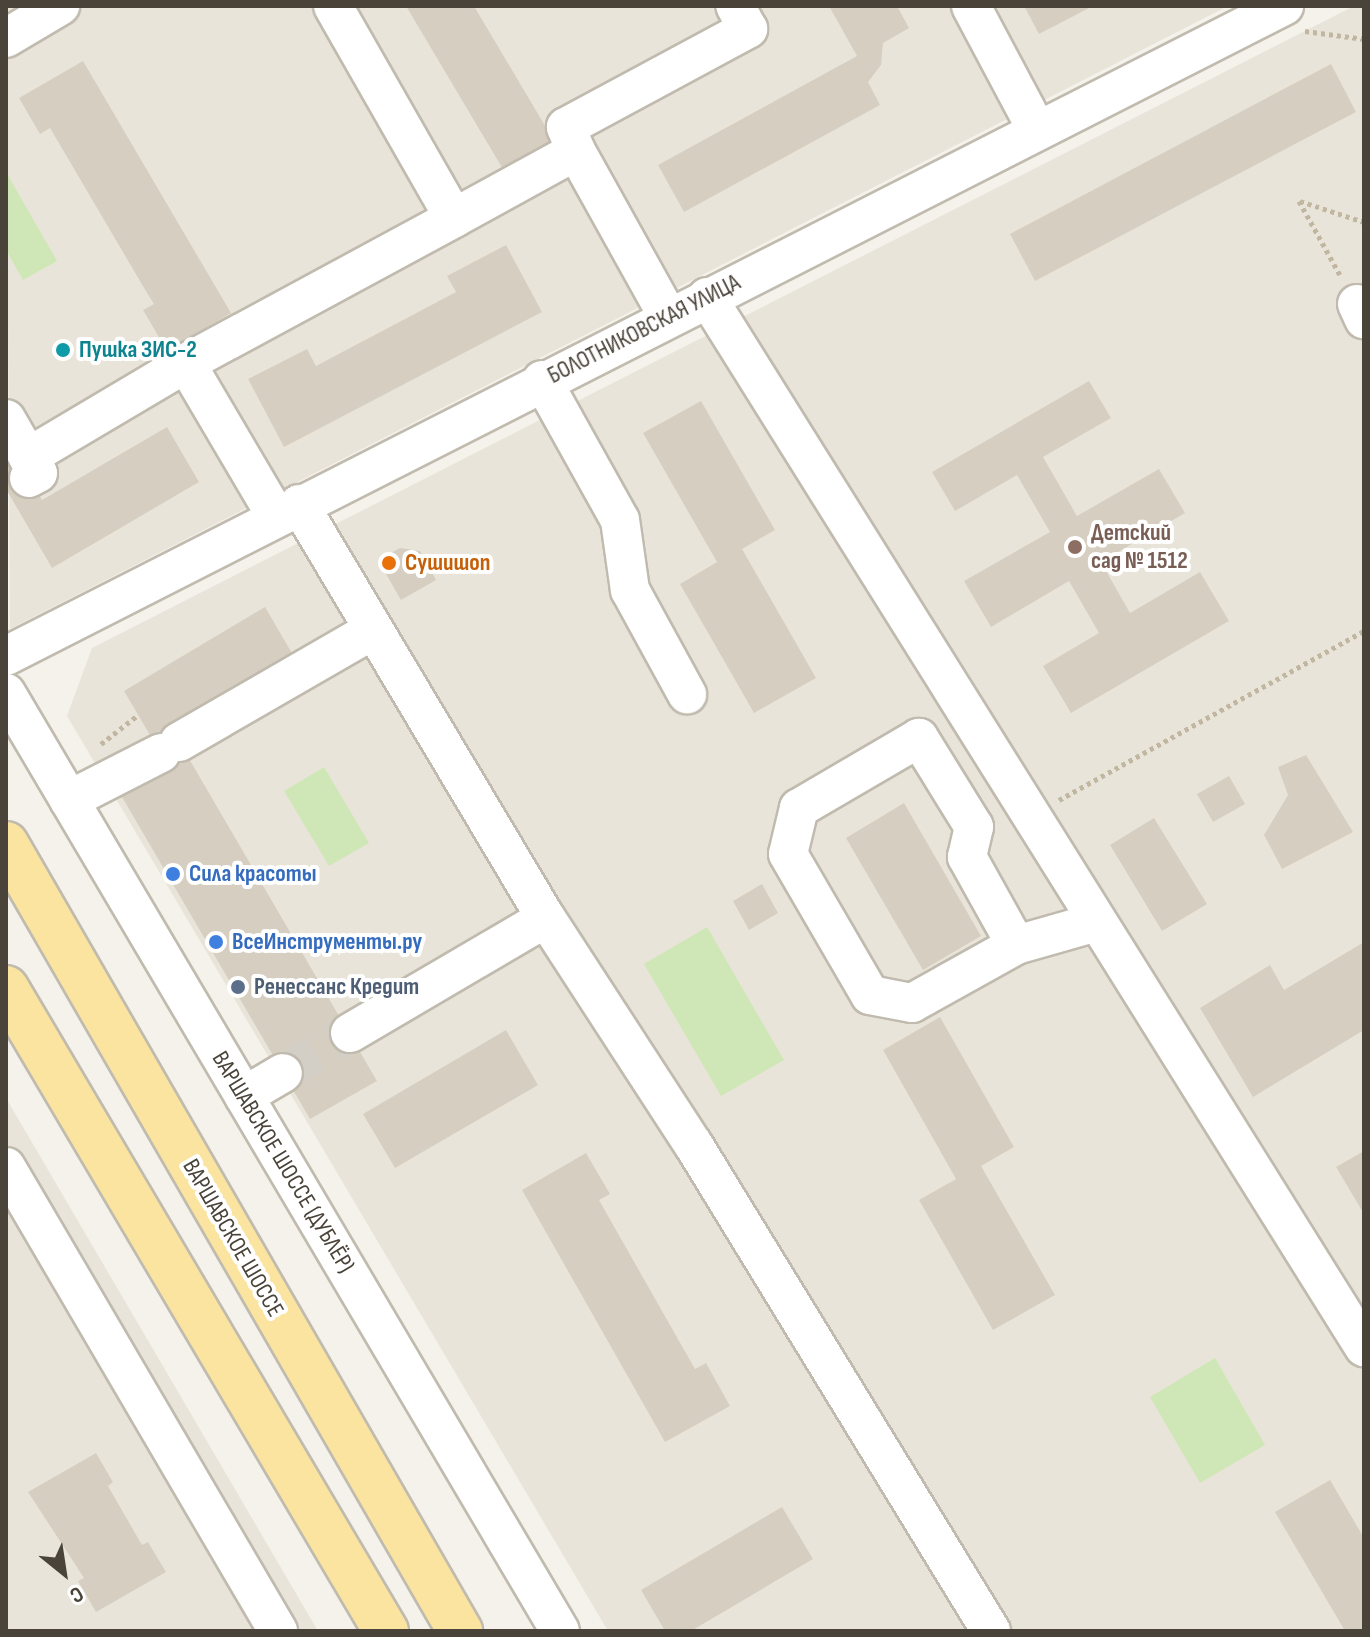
<!DOCTYPE html>
<html>
<head>
<meta charset="utf-8">
<style>
  body { margin:0 }
  #map { position:relative; width:1370px; height:1637px; overflow:hidden; background:#f5f2eb; font-family:"Sofia Sans Condensed",sans-serif }
  div>[style] { position:absolute }
  [style*='--x'] { left:calc(var(--x)*1px); top:calc(var(--y)*1px); width:calc(var(--w)*1px); rotate:calc(var(--a)*1deg) }
  .residential>* { inset:0; background:#e9e4d9 }
  .green>* { inset:0; background:#cfe7b6 }
  .building>* { inset:0; background:#d6cfc1 }
  .minor-tunnel>* { height:38px; margin-top:-19px; transform-origin:0; background:repeating-linear-gradient(90deg,#d3cfc7 0 38px,transparent 0 57px) }
  .path>* { height:5px; margin-top:-2.5px; transform-origin:0; background:repeating-linear-gradient(90deg,#c1b7a0 0 4px,transparent 0 8px) }
  .roads { filter:drop-shadow(2px 0 #c0bbae) drop-shadow(-2px 0 #c0bbae) drop-shadow(0 2px #c0bbae) drop-shadow(0 -2px #c0bbae) }
  .minor>* { height:38px; margin:-19px; padding:0 19px; transform-origin:19px; border-radius:19px; background:#fff }
  .major>* { height:44px; margin:-22px; padding:0 22px; transform-origin:22px; border-radius:22px; background:#fae49f }
  .dots>* { width:22px; height:22px; translate:-50% -50%; box-sizing:border-box; border:4px solid #fff; border-radius:50% }
  span { translate:-50% -50%; white-space:nowrap; text-align:center; line-height:1.15; -webkit-text-stroke:8px #fff; paint-order:stroke }
  .street-label { font-size:24px; color:#494339 }
  .culture-label { font-size:24px; color:#0d838f; font-weight:700 }
  .left { translate:0 -50%; text-align:left }
  .education-label { font-size:24px; color:#785e54; font-weight:700 }
  .food-label { font-size:24px; color:#c56008; font-weight:700 }
  .shop-label { font-size:24px; color:#366cbe; font-weight:700 }
  .service-label { font-size:24px; color:#4e5e75; font-weight:700 }
  .frame { position:absolute; inset:0; border:8px solid #494339; pointer-events:none }
  .north { position:absolute; left:24px; top:1533px; width:80px; height:80px; -webkit-text-stroke:6px #fff; paint-order:stroke; rotate:150deg; font-size:22px; font-weight:700; line-height:32px; text-align:center; color:#494339 }
  .north::after { content:''; display:block; margin:auto; width:28px; height:36px; background:#494339; clip-path:polygon(50% 0,100% 100%,50% 72%,0 100%) }
</style>
</head>
<body>
<div id="map">
  <div class="residential">
    <i style="clip-path:polygon(6px 6px,1228px 6px,10px 629px)"></i>
    <i style="clip-path:polygon(1354px 6px,1364px 6px,1364px 1631px,608px 1631px,67px 716px,92px 648px)"></i>
    <i style="clip-path:polygon(6px 1098px,318px 1631px,6px 1631px)"></i>
  </div>
  <div class="green">
    <i style="clip-path:polygon(6px 172px,57px 261px,23px 280px,6px 250px)"></i>
    <i style="clip-path:polygon(324px 767px,369px 843px,329px 866px,284px 791px)"></i>
    <i style="clip-path:polygon(707px 927px,784px 1060px,721px 1096px,644px 964px)"></i>
    <i style="clip-path:polygon(1215px 1358px,1265px 1445px,1200px 1483px,1150px 1397px)"></i>
  </div>
  <div class="building">
    <i style="clip-path:polygon(406px 6px,474px 6px,560px 151px,510px 181px)"></i>
    <i style="clip-path:polygon(829px 6px,897px 6px,909px 28px,883px 43px,881px 65px,868px 82px,880px 105px,684px 212px,658px 165px,857px 56px)"></i>
    <i style="clip-path:polygon(1024px 6px,1093px 6px,1039px 34px)"></i>
    <i style="clip-path:polygon(83px 61px,231px 313px,167px 351px,143px 310px,154px 304px,147px 293px,50px 128px,40px 134px,19px 98px)"></i>
    <i style="clip-path:polygon(1331px 64px,1356px 112px,1035px 281px,1010px 234px)"></i>
    <i style="clip-path:polygon(506px 245px,542px 312px,284px 447px,248px 379px,307px 349px,316px 366px,456px 292px,447px 276px)"></i>
    <i style="clip-path:polygon(1089px 381px,1111px 418px,1043px 457px,1077px 516px,1159px 469px,1185px 513px,1101px 562px,1130px 613px,1200px 572px,1229px 621px,1071px 713px,1043px 666px,1099px 633px,1069px 581px,991px 627px,964px 581px,1050px 532px,1017px 475px,955px 511px,932px 472px)"></i>
    <i style="clip-path:polygon(701px 401px,775px 530px,742px 549px,816px 678px,754px 713px,680px 584px,717px 562px,643px 433px)"></i>
    <i style="clip-path:polygon(167px 427px,199px 482px,52px 568px,6px 489px,6px 436px,42px 500px)"></i>
    <i style="clip-path:polygon(400px 548px,420px 551px,436px 580px,401px 600px,378px 560px)"></i>
    <i style="clip-path:polygon(265px 607px,296px 660px,174px 733px,377px 1081px,310px 1119px,115px 785px,163px 757px,124px 691px)"></i>
    <i style="clip-path:polygon(1306px 755px,1353px 832px,1282px 869px,1264px 835px,1288px 795px,1278px 767px)"></i>
    <i style="clip-path:polygon(1229px 776px,1245px 804px,1213px 822px,1197px 794px)"></i>
    <i style="clip-path:polygon(904px 803px,981px 936px,923px 970px,846px 838px)"></i>
    <i style="clip-path:polygon(1154px 818px,1207px 904px,1162px 931px,1110px 845px)"></i>
    <i style="clip-path:polygon(762px 884px,778px 913px,749px 930px,733px 901px)"></i>
    <i style="clip-path:polygon(1364px 942px,1364px 1030px,1253px 1097px,1200px 1008px,1270px 965px,1284px 990px)"></i>
    <i style="clip-path:polygon(940px 1017px,1014px 1147px,981px 1166px,1055px 1295px,993px 1330px,919px 1200px,956px 1179px,883px 1050px)"></i>
    <i style="clip-path:polygon(506px 1030px,538px 1085px,395px 1168px,363px 1114px)"></i>
    <i style="clip-path:polygon(1364px 1151px,1364px 1214px,1336px 1167px)"></i>
    <i style="clip-path:polygon(586px 1153px,610px 1194px,599px 1200px,695px 1369px,706px 1363px,730px 1406px,665px 1442px,522px 1190px)"></i>
    <i style="clip-path:polygon(96px 1453px,113px 1482px,108px 1486px,142px 1545px,148px 1542px,166px 1572px,96px 1612px,78px 1581px,84px 1578px,28px 1492px)"></i>
    <i style="clip-path:polygon(1330px 1480px,1364px 1538px,1364px 1631px,1345px 1631px,1275px 1512px)"></i>
    <i style="clip-path:polygon(782px 1507px,813px 1559px,691px 1631px,665px 1631px,641px 1590px)"></i>
  </div>
  <div class="minor-tunnel">
    <i style="--x:283;--y:1073;--w:78;--a:-30.8"></i>
  </div>
  <div class="path">
    <i style="--x:1305;--y:31;--w:60;--a:7.7"></i>
    <i style="--x:1299;--y:201;--w:85;--a:61"></i>
    <i style="--x:1300;--y:201;--w:67;--a:18.2"></i>
    <i style="--x:101;--y:744;--w:47;--a:-38.1"></i>
    <i style="--x:1059;--y:800;--w:349;--a:-29"></i>
  </div>
  <div class="roads">
    <div class="minor">
      <i style="--x:333;--y:6;--w:244;--a:60.3"></i>
      <i style="--x:454;--y:218;--w:139;--a:-28.8"></i>
      <i style="--x:576;--y:151;--w:189;--a:60.9"></i>
      <i style="--x:971;--y:6;--w:140;--a:62"></i>
      <i style="--x:6;--y:38;--w:63;--a:-30.7"></i>
      <i style="--x:576;--y:151;--w:26;--a:-113"></i>
      <i style="--x:566;--y:127;--w:207;--a:-28.3"></i>
      <i style="--x:748;--y:29;--w:26;--a:-119"></i>
      <i style="--x:707;--y:297;--w:1239;--a:57.97"></i>
      <i style="--x:1357;--y:304;--w:17;--a:65"></i>
      <i style="--x:542;--y:380;--w:160;--a:60.9"></i>
      <i style="--x:620;--y:520;--w:71;--a:81.9"></i>
      <i style="--x:630;--y:590;--w:119;--a:61.3"></i>
      <i style="--x:6;--y:419;--w:44;--a:59.9"></i>
      <i style="--x:29;--y:478;--w:10;--a:-29"></i>
      <i style="--x:38;--y:473;--w:19;--a:-122"></i>
      <i style="--x:28;--y:457;--w:184;--a:-30.7"></i>
      <i style="--x:299;--y:504;--w:482;--a:59.2"></i>
      <i style="--x:546;--y:918;--w:270;--a:57"></i>
      <i style="--x:693;--y:1144;--w:571;--a:58.54"></i>
      <i style="--x:276;--y:516;--w:178;--a:-120.5"></i>
      <i style="--x:186;--y:363;--w:305;--a:-28.4"></i>
      <i style="--x:6;--y:656;--w:1434;--a:-26.96"></i>
      <i style="--x:6;--y:693;--w:1089;--a:59.43"></i>
      <i style="--x:179;--y:742;--w:222;--a:-30"></i>
      <i style="--x:69;--y:800;--w:103;--a:-27.1"></i>
      <i style="--x:1016;--y:945;--w:101;--a:-119.1"></i>
      <i style="--x:967;--y:857;--w:31;--a:-77"></i>
      <i style="--x:974;--y:827;--w:105;--a:-121.7"></i>
      <i style="--x:919;--y:738;--w:139;--a:149.7"></i>
      <i style="--x:799;--y:808;--w:47;--a:103.4"></i>
      <i style="--x:788;--y:854;--w:163;--a:59.8"></i>
      <i style="--x:870;--y:995;--w:43;--a:10.8"></i>
      <i style="--x:912;--y:1003;--w:119;--a:-29.1"></i>
      <i style="--x:1016;--y:945;--w:84;--a:-15.9"></i>
      <i style="--x:350;--y:1033;--w:227;--a:-30.4"></i>
      <i style="--x:244;--y:1096;--w:45;--a:-30.5"></i>
      <i style="--x:6;--y:1167;--w:538;--a:59.62"></i>
    </div>
    <div class="major">
      <i style="--x:6;--y:844;--w:909;--a:60.02"></i>
      <i style="--x:6;--y:988;--w:747;--a:59.42"></i>
    </div>
  </div>
  <div class="dots">
    <i style="left:63px;top:350px;background:#0f9aa8"></i>
    <i style="left:1075px;top:547px;background:#8d6e63"></i>
    <i style="left:389px;top:563px;background:#e8710a"></i>
    <i style="left:173px;top:874px;background:#3f7fe0"></i>
    <i style="left:216px;top:942px;background:#3f7fe0"></i>
    <i style="left:238px;top:987px;background:#5c6f8a"></i>
  </div>
  <div class="street-label">
    <span style="left:644px;top:329px;rotate:-27deg">БОЛОТНИКОВСКАЯ УЛИЦА</span>
    <span style="left:283px;top:1162px;rotate:59deg">ВАРШАВСКОЕ ШОССЕ (ДУБЛЁР)</span>
    <span style="left:233px;top:1238px;rotate:60deg">ВАРШАВСКОЕ ШОССЕ</span>
  </div>
  <div class="culture-label">
    <span class="left" style="left:79px;top:350px">Пушка ЗИС-2</span>
  </div>
  <div class="education-label">
    <span class="left" style="left:1091px;top:547px">Детский<br>сад № 1512</span>
  </div>
  <div class="food-label">
    <span class="left" style="left:405px;top:563px">Сушишоп</span>
  </div>
  <div class="shop-label">
    <span class="left" style="left:189px;top:874px">Сила красоты</span>
    <span class="left" style="left:232px;top:942px">ВсеИнструменты.ру</span>
  </div>
  <div class="service-label">
    <span class="left" style="left:254px;top:987px">Ренессанс Кредит</span>
  </div>
  <div class="frame"></div>
  <div class="north">С</div>
</div>
</body>
</html>
